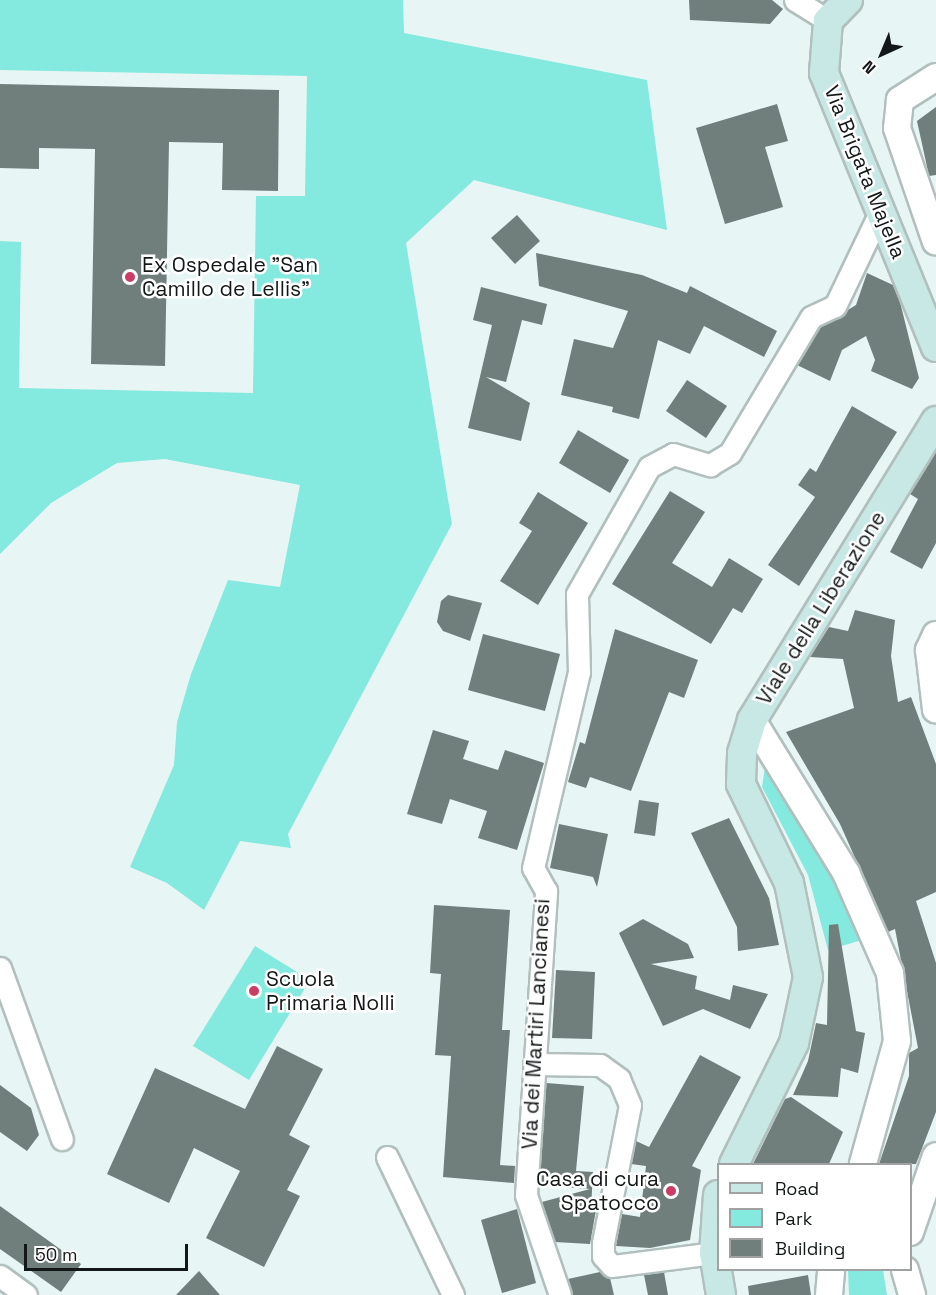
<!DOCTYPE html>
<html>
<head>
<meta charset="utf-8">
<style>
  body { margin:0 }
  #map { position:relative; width:936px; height:1295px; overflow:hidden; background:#e7f6f4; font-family:"Space Grotesk",sans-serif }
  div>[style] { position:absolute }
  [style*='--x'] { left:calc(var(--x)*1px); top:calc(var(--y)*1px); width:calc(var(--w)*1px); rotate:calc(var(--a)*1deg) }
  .green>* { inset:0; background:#84e9de }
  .building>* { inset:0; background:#707e7c }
  .roads { filter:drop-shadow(2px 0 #b1bfbd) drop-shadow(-2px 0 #b1bfbd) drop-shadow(0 2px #b1bfbd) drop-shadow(0 -2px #b1bfbd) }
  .minor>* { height:21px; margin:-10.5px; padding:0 10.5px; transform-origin:10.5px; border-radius:10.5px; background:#fff }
  .tertiary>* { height:26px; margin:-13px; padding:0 13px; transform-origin:13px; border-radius:13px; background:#fff }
  .secondary>* { height:28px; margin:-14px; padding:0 14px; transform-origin:14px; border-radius:14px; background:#c7e8e5 }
  .dots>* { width:16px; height:16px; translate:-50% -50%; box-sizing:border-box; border:3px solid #fff; border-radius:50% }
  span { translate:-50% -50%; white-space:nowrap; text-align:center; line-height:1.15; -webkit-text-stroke:5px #fff; paint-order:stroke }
  .street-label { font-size:21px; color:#121717 }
  .poi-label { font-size:21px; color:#121717 }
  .left { translate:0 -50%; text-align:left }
  .right { translate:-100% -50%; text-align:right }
  .legend { position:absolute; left:717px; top:1163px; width:195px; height:108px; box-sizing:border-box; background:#fff; border:2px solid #a0a2a2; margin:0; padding:8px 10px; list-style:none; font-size:18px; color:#121717 }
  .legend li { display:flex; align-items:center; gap:12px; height:30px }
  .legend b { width:30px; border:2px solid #a0a2a2 }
  .north { position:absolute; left:852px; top:24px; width:60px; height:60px; -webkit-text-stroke:4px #fff; paint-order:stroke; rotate:224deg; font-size:16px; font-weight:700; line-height:24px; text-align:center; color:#121717 }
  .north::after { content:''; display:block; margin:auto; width:21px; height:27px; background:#121717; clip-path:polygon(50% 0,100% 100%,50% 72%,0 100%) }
  .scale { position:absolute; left:24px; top:1244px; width:164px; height:27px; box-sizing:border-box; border:3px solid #121717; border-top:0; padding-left:8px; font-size:18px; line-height:21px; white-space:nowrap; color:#121717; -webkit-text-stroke:4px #fff; paint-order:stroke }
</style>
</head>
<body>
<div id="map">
  <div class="green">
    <i style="clip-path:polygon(0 0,403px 0,404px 33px,647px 80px,667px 230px,474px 180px,406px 243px,452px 524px,288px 834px,291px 848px,240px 841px,204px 910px,167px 883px,130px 867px,174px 765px,177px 722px,191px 674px,228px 580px,280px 587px,300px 485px,165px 459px,117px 463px,51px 503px,0 554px,0 241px,21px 242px,19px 388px,253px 393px,256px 196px,305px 196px,307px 76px,0 70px)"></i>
    <i style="clip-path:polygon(765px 767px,836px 878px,862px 940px,828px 950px,808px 875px,762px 787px)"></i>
    <i style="clip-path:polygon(255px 946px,310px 980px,249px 1080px,193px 1046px)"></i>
    <i style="clip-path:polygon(848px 1270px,883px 1270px,887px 1295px,849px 1295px)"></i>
  </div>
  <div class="building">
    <i style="clip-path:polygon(689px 0,772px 0,783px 9px,770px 24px,690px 20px)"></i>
    <i style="clip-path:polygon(0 84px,279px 90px,278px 191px,222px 190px,223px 143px,169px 142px,165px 366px,91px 364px,95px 149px,39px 148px,39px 169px,0 168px)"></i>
    <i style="clip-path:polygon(777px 104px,788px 141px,765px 147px,783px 207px,725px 224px,696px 128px)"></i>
    <i style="clip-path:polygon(936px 107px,936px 175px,929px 176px,917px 121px)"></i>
    <i style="clip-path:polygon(517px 215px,540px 241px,515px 264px,491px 238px)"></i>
    <i style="clip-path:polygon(536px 253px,642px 275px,687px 293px,690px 286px,777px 331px,764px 357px,704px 326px,690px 354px,658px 340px,639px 419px,612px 412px,613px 407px,561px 395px,574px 339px,613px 348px,628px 311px,539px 286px)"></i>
    <i style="clip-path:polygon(867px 273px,893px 285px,900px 302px,919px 378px,912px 389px,871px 371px,875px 360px,866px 336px,842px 350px,830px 381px,797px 365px,820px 327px,856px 305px)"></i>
    <i style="clip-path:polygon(481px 287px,547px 304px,542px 325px,522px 320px,506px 382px,486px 377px,530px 403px,521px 441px,468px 428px,492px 325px,473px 320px)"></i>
    <i style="clip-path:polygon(687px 380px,727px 406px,706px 438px,666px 411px)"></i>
    <i style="clip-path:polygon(852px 406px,897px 432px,799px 586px,768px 565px,815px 497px,798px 485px,810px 468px,816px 472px)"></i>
    <i style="clip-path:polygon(578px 430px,629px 460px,610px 493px,559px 463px)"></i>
    <i style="clip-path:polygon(936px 452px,936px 543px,922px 569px,890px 552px,918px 499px,910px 494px)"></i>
    <i style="clip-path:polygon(670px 491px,705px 512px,672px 563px,712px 587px,729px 558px,763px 579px,742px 613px,733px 608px,711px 644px,612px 584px)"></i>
    <i style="clip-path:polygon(538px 492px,588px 523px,538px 605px,500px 581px,532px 531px,519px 523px)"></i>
    <i style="clip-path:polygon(448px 595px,482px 603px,470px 641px,443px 631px,437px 622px,441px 601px)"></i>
    <i style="clip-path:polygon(855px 610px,895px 620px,891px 656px,898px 702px,911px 697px,936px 764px,936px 892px,916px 901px,936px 963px,936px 1112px,916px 1164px,879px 1164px,909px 1076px,909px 1053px,918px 1048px,895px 929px,888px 932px,840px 824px,786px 732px,854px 708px,843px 659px,810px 657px,829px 627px,848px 631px)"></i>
    <i style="clip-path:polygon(615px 629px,698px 660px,684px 698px,669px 692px,631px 791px,590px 777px,586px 788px,568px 782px,580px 742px,585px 744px)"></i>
    <i style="clip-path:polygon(483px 634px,560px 654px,545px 711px,468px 690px)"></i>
    <i style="clip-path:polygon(433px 730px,469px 741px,463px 759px,498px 770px,505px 750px,544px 763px,517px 850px,478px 838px,487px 811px,450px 799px,442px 824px,407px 814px)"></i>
    <i style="clip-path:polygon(639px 800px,659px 803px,655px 836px,634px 833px)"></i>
    <i style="clip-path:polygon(729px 818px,769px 898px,779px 945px,738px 951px,737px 927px,691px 833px)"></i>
    <i style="clip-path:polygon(559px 824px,608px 834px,597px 887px,593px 877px,550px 868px)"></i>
    <i style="clip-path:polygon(434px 905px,510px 910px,502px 1030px,510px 1030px,500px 1165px,515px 1166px,514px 1183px,443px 1177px,451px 1056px,435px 1055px,441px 974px,430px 973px)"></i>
    <i style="clip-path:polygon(643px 919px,688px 944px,694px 958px,651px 964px,697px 976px,695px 989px,730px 1000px,733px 985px,768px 994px,750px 1029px,703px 1009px,663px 1026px,619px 933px)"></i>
    <i style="clip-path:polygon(838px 924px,856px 1031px,865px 1033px,858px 1073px,841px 1068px,838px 1097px,793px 1095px,808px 1061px,816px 1023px,827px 1025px,829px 925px)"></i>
    <i style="clip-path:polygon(556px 970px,595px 972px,592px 1039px,552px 1038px)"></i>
    <i style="clip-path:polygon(277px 1046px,323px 1069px,289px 1135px,310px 1146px,287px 1190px,300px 1196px,264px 1267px,206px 1238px,240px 1171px,194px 1148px,169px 1203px,107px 1174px,155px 1068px,245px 1109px)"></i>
    <i style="clip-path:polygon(700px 1055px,741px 1077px,692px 1166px,701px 1170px,690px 1240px,650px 1248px,616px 1246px,622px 1214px,640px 1217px,646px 1166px,631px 1164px,636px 1141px,649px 1147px)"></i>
    <i style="clip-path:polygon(546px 1083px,584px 1086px,576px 1171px,593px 1172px,591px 1209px,596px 1210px,590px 1244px,555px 1242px,542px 1202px,590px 1189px,539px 1185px)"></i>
    <i style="clip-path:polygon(0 1085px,31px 1108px,39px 1135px,27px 1151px,0 1132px)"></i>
    <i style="clip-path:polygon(791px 1097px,843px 1132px,829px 1164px,753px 1164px,785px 1099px)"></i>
    <i style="clip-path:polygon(0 1206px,81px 1264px,61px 1292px,0 1249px)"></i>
    <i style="clip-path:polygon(517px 1209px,536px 1283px,502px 1293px,481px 1220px)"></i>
    <i style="clip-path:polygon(199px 1271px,220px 1295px,176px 1295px)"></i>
    <i style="clip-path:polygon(600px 1272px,610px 1278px,614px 1295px,572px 1295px,568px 1279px)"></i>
    <i style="clip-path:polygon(664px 1272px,668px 1295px,648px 1295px,644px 1275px)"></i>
    <i style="clip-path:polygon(808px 1275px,811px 1295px,749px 1295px,748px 1286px)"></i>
  </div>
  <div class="roads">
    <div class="minor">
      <i style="--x:795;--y:0;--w:39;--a:32"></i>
      <i style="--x:0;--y:968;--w:182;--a:70.1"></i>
      <i style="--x:534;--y:1064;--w:66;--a:0.9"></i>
      <i style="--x:600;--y:1065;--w:24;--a:36"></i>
      <i style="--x:619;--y:1079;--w:28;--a:67"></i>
      <i style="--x:630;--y:1105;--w:141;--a:101.1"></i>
      <i style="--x:603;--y:1243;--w:13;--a:90"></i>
      <i style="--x:603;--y:1256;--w:13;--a:48"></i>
      <i style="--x:612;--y:1266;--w:103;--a:-7.3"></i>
      <i style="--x:387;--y:1157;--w:153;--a:64.4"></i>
      <i style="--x:0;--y:1276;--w:32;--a:36"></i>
      <i style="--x:560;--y:1295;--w:106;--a:-108.8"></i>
      <i style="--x:526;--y:1195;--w:305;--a:-86.2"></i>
      <i style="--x:546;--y:891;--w:26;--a:-119"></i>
      <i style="--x:533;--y:868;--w:201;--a:-76.8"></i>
      <i style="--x:579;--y:672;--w:78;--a:-91.5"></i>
      <i style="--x:577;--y:594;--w:146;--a:-60.4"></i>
      <i style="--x:649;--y:467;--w:27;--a:-28"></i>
      <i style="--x:673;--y:454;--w:39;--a:17"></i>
      <i style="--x:710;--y:465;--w:23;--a:-31"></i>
      <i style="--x:730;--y:453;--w:158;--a:-59.2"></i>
      <i style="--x:811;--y:317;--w:26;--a:-25"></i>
      <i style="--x:835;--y:306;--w:104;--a:-64.4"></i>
    </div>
    <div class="tertiary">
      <i style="--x:936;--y:77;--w:43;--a:147.4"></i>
      <i style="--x:900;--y:100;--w:28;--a:96"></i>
      <i style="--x:897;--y:128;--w:120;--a:71.1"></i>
      <i style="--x:936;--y:635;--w:17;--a:115"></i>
      <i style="--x:929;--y:650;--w:60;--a:83.3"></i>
      <i style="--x:752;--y:720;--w:180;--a:58.4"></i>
      <i style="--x:846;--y:873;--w:109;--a:66.3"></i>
      <i style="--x:890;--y:973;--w:68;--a:84.1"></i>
      <i style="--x:897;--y:1041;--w:128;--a:105.5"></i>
      <i style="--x:910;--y:1232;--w:80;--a:-71.1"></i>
      <i style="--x:905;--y:1270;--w:26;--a:74"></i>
      <i style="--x:829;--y:1295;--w:25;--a:-85"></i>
    </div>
    <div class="secondary">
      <i style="--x:848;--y:0;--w:29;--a:134"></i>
      <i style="--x:828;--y:21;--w:52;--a:94.4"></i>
      <i style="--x:824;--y:73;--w:296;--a:67.8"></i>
      <i style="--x:734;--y:1164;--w:135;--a:-63.6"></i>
      <i style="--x:794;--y:1043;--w:67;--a:-78"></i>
      <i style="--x:808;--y:977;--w:96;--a:-101.4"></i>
      <i style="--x:789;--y:883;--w:110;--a:-115.9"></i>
      <i style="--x:741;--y:784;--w:31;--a:-88"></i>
      <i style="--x:742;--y:753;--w:34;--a:-73"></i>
      <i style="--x:752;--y:720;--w:351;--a:-58.4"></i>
      <i style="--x:718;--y:1195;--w:58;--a:93.9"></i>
      <i style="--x:714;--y:1253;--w:43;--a:80.5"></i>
    </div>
  </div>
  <div class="dots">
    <i style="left:130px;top:277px;background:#cb3d66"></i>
    <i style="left:254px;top:991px;background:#cb3d66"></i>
    <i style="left:671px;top:1191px;background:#cb3d66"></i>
  </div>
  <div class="street-label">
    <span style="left:865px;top:172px;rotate:68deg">Via Brigata Majella</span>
    <span style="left:821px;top:608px;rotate:-58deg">Viale della Liberazione</span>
    <span style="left:536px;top:1024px;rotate:-87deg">Via dei Martiri Lancianesi</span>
  </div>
  <div class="poi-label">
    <span class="left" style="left:142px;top:277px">Ex Ospedale "San<br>Camillo de Lellis"</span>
    <span class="left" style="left:266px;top:991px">Scuola<br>Primaria Nolli</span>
    <span class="right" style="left:659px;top:1191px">Casa di cura<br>Spatocco</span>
  </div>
  <ul class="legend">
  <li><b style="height:8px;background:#c7e8e5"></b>Road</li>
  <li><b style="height:16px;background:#84e9de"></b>Park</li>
  <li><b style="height:16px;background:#707e7c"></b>Building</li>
  </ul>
  <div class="north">N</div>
  <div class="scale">50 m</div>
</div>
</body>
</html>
